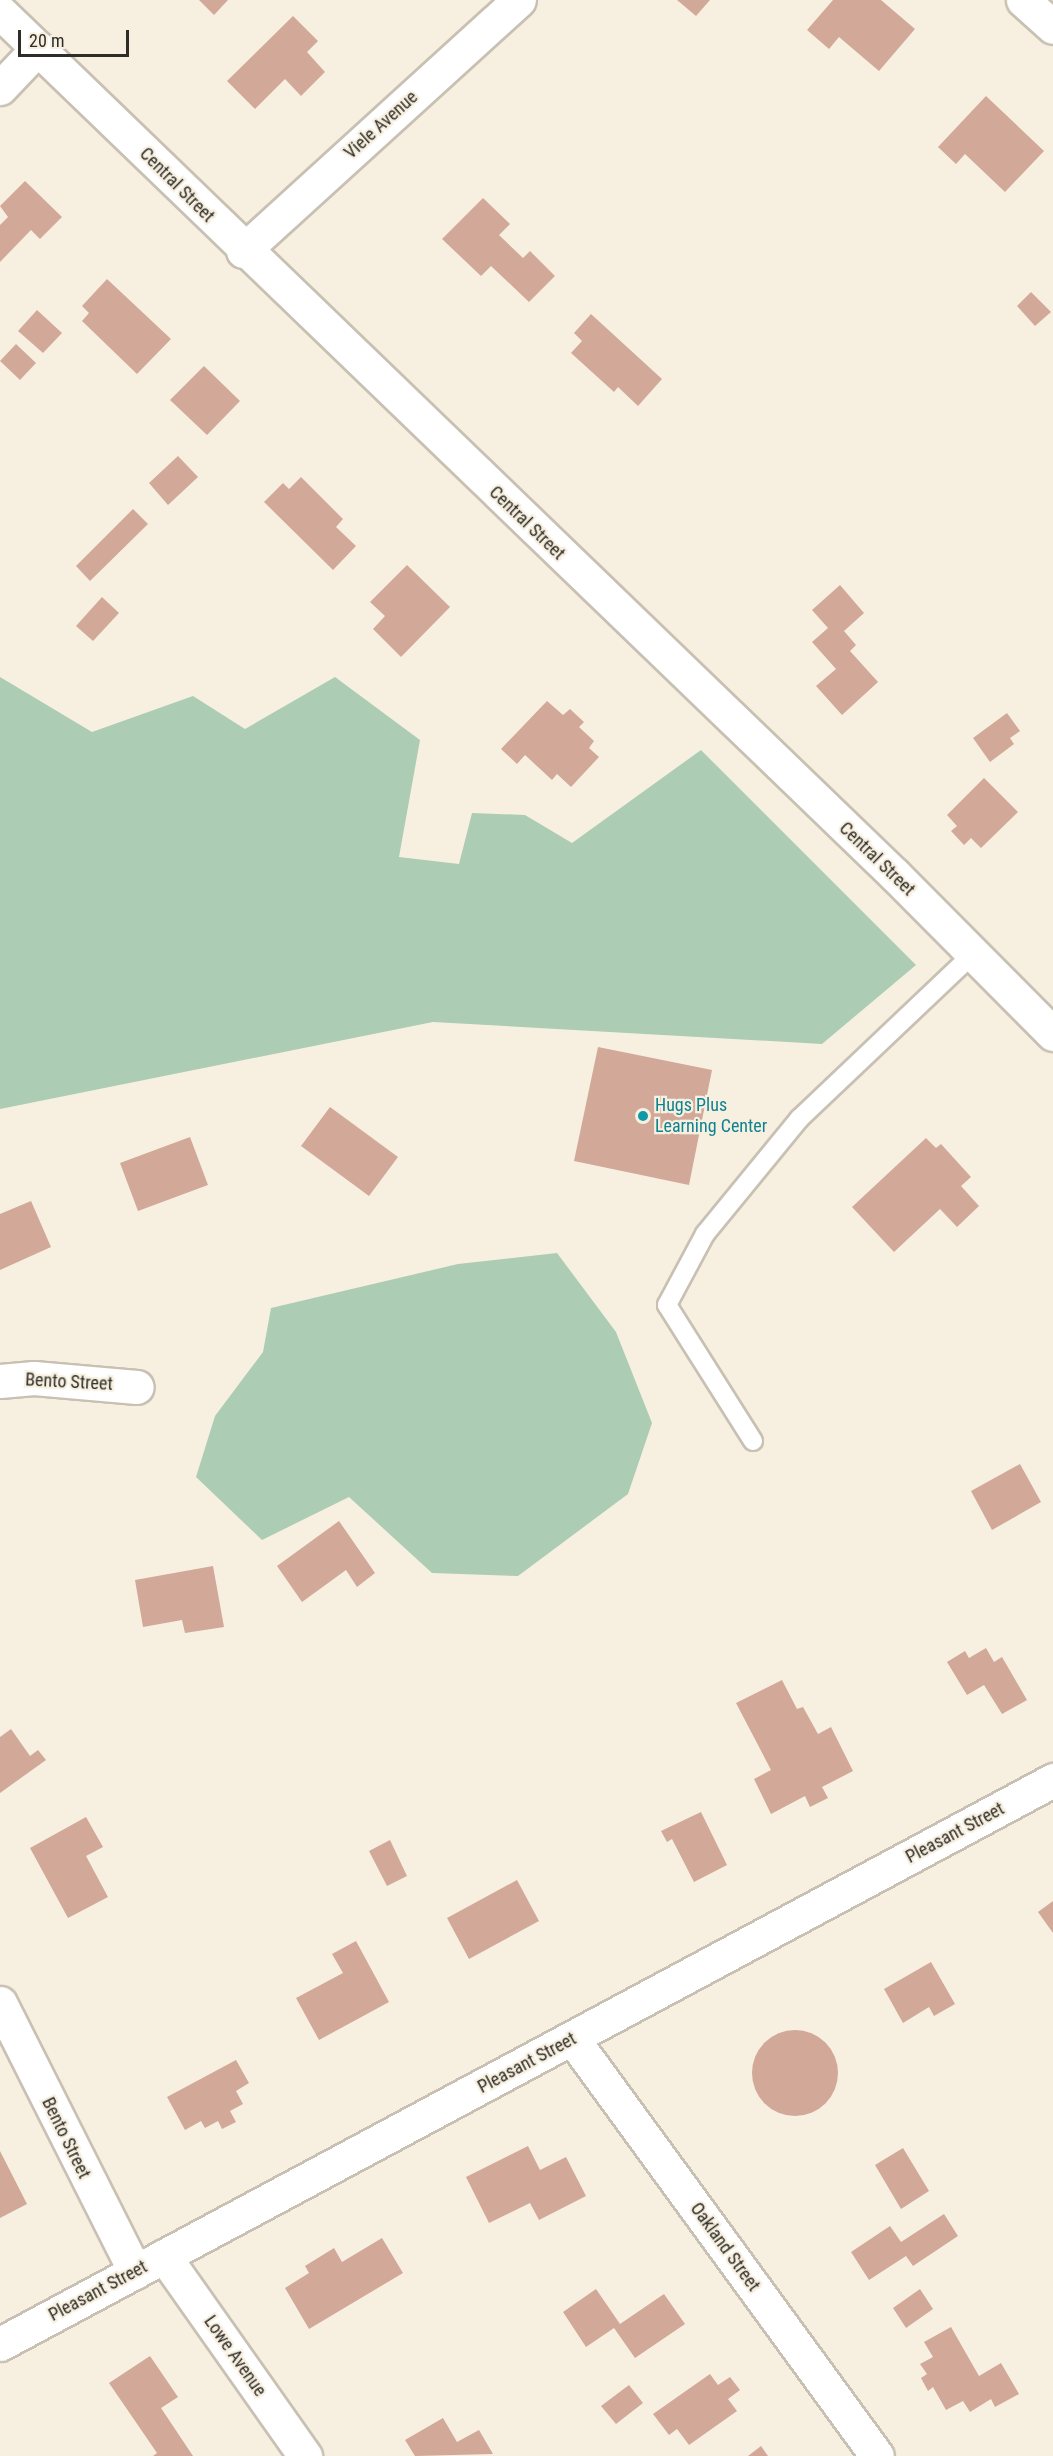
<!DOCTYPE html>
<html>
<head>
<meta charset="utf-8">
<style>
  body { margin:0 }
  #map { position:relative; width:1053px; height:2456px; overflow:hidden; background:#f7f0e1; font-family:"Roboto Condensed",sans-serif }
  div>[style] { position:absolute }
  [style*='--x'] { left:calc(var(--x)*1px); top:calc(var(--y)*1px); width:calc(var(--w)*1px); rotate:calc(var(--a)*1deg) }
  .green>* { inset:0; background:#acccb4 }
  .building>* { inset:0; background:#d2a898 }
  .round { border-radius:50% }
  .roads { filter:drop-shadow(2px 0 #c8c1b3) drop-shadow(-2px 0 #c8c1b3) drop-shadow(0 2px #c8c1b3) drop-shadow(0 -2px #c8c1b3) }
  .service>* { height:18px; margin:-9px; padding:0 9px; transform-origin:9px; border-radius:9px; background:#fff }
  .minor>* { height:33px; margin:-16.5px; padding:0 16.5px; transform-origin:16.5px; border-radius:16.5px; background:#fff }
  .secondary>* { height:33px; margin:-16.5px; padding:0 16.5px; transform-origin:16.5px; border-radius:16.5px; background:#fff }
  .dots>* { width:16px; height:16px; translate:-50% -50%; box-sizing:border-box; border:3px solid #f7f0e1; border-radius:50% }
  span { translate:-50% -50%; white-space:nowrap; text-align:center; line-height:1.15; -webkit-text-stroke:4.5px #f7f0e1; paint-order:stroke }
  .street-label { font-size:18px; color:#2f2d27 }
  .culture-label { font-size:18px; color:#0d838f }
  .left { translate:0 -50%; text-align:left }
  .scale { position:absolute; left:18px; top:30px; width:111px; height:27px; box-sizing:border-box; border:3px solid #2f2d27; border-top:0; padding-left:8px; font-size:18px; line-height:21px; white-space:nowrap; color:#2f2d27; -webkit-text-stroke:4px #f7f0e1; paint-order:stroke }
</style>
</head>
<body>
<div id="map">
  <div class="green">
    <i style="clip-path:polygon(0 677px,92px 732px,193px 696px,245px 729px,335px 677px,420px 740px,399px 857px,459px 864px,472px 813px,525px 815px,572px 843px,701px 750px,916px 965px,822px 1044px,433px 1022px,0 1109px)"></i>
    <i style="clip-path:polygon(557px 1253px,616px 1332px,652px 1423px,628px 1494px,518px 1576px,432px 1573px,349px 1497px,262px 1540px,196px 1477px,215px 1416px,263px 1352px,271px 1308px,458px 1264px)"></i>
  </div>
  <div class="building">
    <i style="clip-path:polygon(199px 0,228px 0,214px 15px)"></i>
    <i style="clip-path:polygon(677px 0,710px 0,696px 16px)"></i>
    <i style="clip-path:polygon(833px 0,881px 0,915px 29px,879px 71px,839px 37px,829px 49px,807px 30px)"></i>
    <i style="clip-path:polygon(293px 16px,318px 41px,307px 52px,325px 72px,301px 96px,285px 79px,255px 109px,227px 81px)"></i>
    <i style="clip-path:polygon(986px 96px,1044px 151px,1005px 192px,965px 154px,956px 164px,938px 147px)"></i>
    <i style="clip-path:polygon(25px 181px,62px 217px,40px 239px,31px 230px,0 262px,0 225px,8px 217px,0 206px)"></i>
    <i style="clip-path:polygon(483px 198px,510px 224px,499px 235px,523px 258px,530px 251px,555px 276px,529px 302px,491px 266px,481px 276px,442px 239px)"></i>
    <i style="clip-path:polygon(107px 279px,171px 339px,137px 374px,82px 321px,89px 313px,82px 306px)"></i>
    <i style="clip-path:polygon(1031px 292px,1051px 312px,1035px 326px,1017px 306px)"></i>
    <i style="clip-path:polygon(37px 310px,62px 333px,43px 353px,18px 331px)"></i>
    <i style="clip-path:polygon(591px 314px,662px 379px,638px 406px,618px 387px,614px 392px,571px 353px,582px 341px,574px 333px)"></i>
    <i style="clip-path:polygon(16px 344px,36px 363px,20px 380px,0 361px)"></i>
    <i style="clip-path:polygon(204px 366px,240px 401px,207px 435px,170px 400px)"></i>
    <i style="clip-path:polygon(178px 456px,198px 477px,168px 505px,149px 483px)"></i>
    <i style="clip-path:polygon(301px 477px,343px 519px,336px 527px,356px 546px,333px 570px,264px 502px,283px 483px,289px 489px)"></i>
    <i style="clip-path:polygon(133px 509px,148px 524px,90px 581px,76px 566px)"></i>
    <i style="clip-path:polygon(407px 565px,450px 607px,401px 657px,373px 629px,385px 616px,370px 602px)"></i>
    <i style="clip-path:polygon(840px 585px,864px 613px,844px 631px,856px 645px,850px 651px,878px 682px,842px 715px,816px 686px,836px 669px,812px 642px,828px 628px,812px 610px)"></i>
    <i style="clip-path:polygon(102px 597px,119px 613px,93px 641px,76px 626px)"></i>
    <i style="clip-path:polygon(547px 701px,563px 715px,570px 709px,584px 722px,579px 727px,594px 741px,589px 748px,599px 757px,571px 787px,557px 774px,552px 780px,525px 755px,517px 764px,501px 749px)"></i>
    <i style="clip-path:polygon(1007px 713px,1020px 731px,1010px 738px,1014px 744px,990px 762px,973px 738px)"></i>
    <i style="clip-path:polygon(984px 778px,1018px 812px,981px 848px,971px 838px,964px 845px,951px 831px,957px 826px,947px 815px)"></i>
    <i style="clip-path:polygon(598px 1047px,712px 1070px,689px 1185px,574px 1161px)"></i>
    <i style="clip-path:polygon(330px 1107px,398px 1157px,369px 1196px,301px 1146px)"></i>
    <i style="clip-path:polygon(190px 1137px,208px 1185px,138px 1211px,120px 1163px)"></i>
    <i style="clip-path:polygon(926px 1138px,936px 1148px,941px 1144px,971px 1177px,961px 1186px,979px 1206px,957px 1227px,940px 1209px,894px 1252px,852px 1207px)"></i>
    <i style="clip-path:polygon(31px 1201px,51px 1247px,0 1270px,0 1214px)"></i>
    <i style="clip-path:polygon(1020px 1464px,1041px 1502px,992px 1530px,971px 1491px)"></i>
    <i style="clip-path:polygon(339px 1521px,375px 1573px,357px 1587px,346px 1570px,302px 1602px,277px 1566px)"></i>
    <i style="clip-path:polygon(213px 1566px,224px 1627px,185px 1633px,182px 1620px,143px 1627px,135px 1580px)"></i>
    <i style="clip-path:polygon(986px 1648px,994px 1662px,1002px 1657px,1027px 1700px,1002px 1714px,984px 1685px,967px 1695px,947px 1662px,965px 1651px,969px 1658px)"></i>
    <i style="clip-path:polygon(782px 1680px,797px 1709px,803px 1707px,818px 1734px,831px 1727px,853px 1771px,822px 1787px,828px 1798px,810px 1807px,805px 1796px,771px 1814px,754px 1779px,771px 1770px,736px 1703px)"></i>
    <i style="clip-path:polygon(11px 1729px,30px 1756px,38px 1750px,46px 1760px,0 1793px,0 1737px)"></i>
    <i style="clip-path:polygon(701px 1812px,727px 1865px,694px 1882px,672px 1839px,667px 1842px,661px 1831px)"></i>
    <i style="clip-path:polygon(86px 1817px,103px 1847px,86px 1856px,108px 1897px,68px 1918px,30px 1848px)"></i>
    <i style="clip-path:polygon(390px 1840px,407px 1876px,387px 1886px,369px 1851px)"></i>
    <i style="clip-path:polygon(517px 1880px,539px 1921px,469px 1959px,447px 1918px)"></i>
    <i style="clip-path:polygon(1053px 1901px,1053px 1933px,1038px 1912px)"></i>
    <i style="clip-path:polygon(356px 1941px,389px 2002px,319px 2040px,296px 1998px,343px 1973px,332px 1954px)"></i>
    <i style="clip-path:polygon(931px 1962px,955px 2004px,934px 2016px,929px 2007px,903px 2023px,884px 1989px)"></i>
    <i class="round" style="left:752px;top:2030px;width:86px;height:86px"></i>
    <i style="clip-path:polygon(236px 2060px,249px 2083px,236px 2091px,243px 2104px,230px 2111px,236px 2122px,222px 2129px,218px 2121px,205px 2128px,201px 2121px,185px 2130px,167px 2097px)"></i>
    <i style="clip-path:polygon(528px 2146px,540px 2170px,566px 2157px,586px 2196px,539px 2220px,530px 2203px,489px 2223px,466px 2177px)"></i>
    <i style="clip-path:polygon(903px 2148px,929px 2191px,901px 2209px,875px 2165px)"></i>
    <i style="clip-path:polygon(0 2151px,27px 2204px,0 2218px)"></i>
    <i style="clip-path:polygon(944px 2214px,958px 2236px,913px 2266px,906px 2256px,869px 2280px,851px 2252px,890px 2226px,901px 2242px)"></i>
    <i style="clip-path:polygon(382px 2238px,403px 2273px,309px 2329px,285px 2288px,309px 2273px,305px 2266px,334px 2248px,342px 2262px)"></i>
    <i style="clip-path:polygon(596px 2289px,620px 2324px,664px 2294px,685px 2324px,635px 2358px,614px 2328px,586px 2347px,563px 2312px)"></i>
    <i style="clip-path:polygon(920px 2289px,933px 2309px,906px 2328px,893px 2308px)"></i>
    <i style="clip-path:polygon(951px 2327px,979px 2376px,1001px 2363px,1019px 2394px,995px 2407px,991px 2399px,970px 2412px,963px 2401px,946px 2410px,933px 2387px,928px 2391px,921px 2378px,927px 2374px,920px 2364px,933px 2357px,924px 2342px)"></i>
    <i style="clip-path:polygon(150px 2356px,178px 2397px,161px 2408px,193px 2456px,153px 2456px,157px 2453px,109px 2383px)"></i>
    <i style="clip-path:polygon(710px 2374px,718px 2385px,730px 2377px,740px 2390px,728px 2399px,737px 2411px,689px 2445px,677px 2429px,669px 2435px,653px 2414px)"></i>
    <i style="clip-path:polygon(629px 2385px,643px 2403px,616px 2424px,601px 2406px)"></i>
    <i style="clip-path:polygon(443px 2418px,457px 2442px,479px 2430px,493px 2454px,415px 2456px,405px 2440px)"></i>
    <i style="clip-path:polygon(761px 2446px,768px 2456px,748px 2456px)"></i>
  </div>
  <div class="roads">
    <div class="service">
      <i style="--x:753;--y:1441;--w:161;--a:-122.3"></i>
      <i style="--x:667;--y:1305;--w:81;--a:-61.8"></i>
      <i style="--x:705;--y:1234;--w:149;--a:-50.7"></i>
      <i style="--x:799;--y:1119;--w:240;--a:-43.5"></i>
    </div>
    <div class="minor">
      <i style="--x:1023;--y:0;--w:40;--a:42"></i>
      <i style="--x:0;--y:88;--w:55;--a:-46.5"></i>
      <i style="--x:243;--y:251;--w:373;--a:-42.3"></i>
      <i style="--x:0;--y:1381;--w:34;--a:-5"></i>
      <i style="--x:34;--y:1378;--w:103;--a:5"></i>
      <i style="--x:0;--y:2003;--w:301;--a:63.3"></i>
      <i style="--x:572;--y:2038;--w:517;--a:53.88"></i>
      <i style="--x:164;--y:2256;--w:245;--a:54.8"></i>
    </div>
    <div class="secondary">
      <i style="--x:0;--y:12;--w:1243;--a:43.96"></i>
      <i style="--x:895;--y:875;--w:224;--a:45.2"></i>
      <i style="--x:0;--y:2344;--w:1195;--a:-28.17"></i>
    </div>
  </div>
  <div class="dots">
    <i style="left:643px;top:1116px;background:#0f9aa8"></i>
  </div>
  <div class="street-label">
    <span style="left:381px;top:125px;rotate:-42deg">Viele Avenue</span>
    <span style="left:177px;top:185px;rotate:45deg">Central Street</span>
    <span style="left:527px;top:523px;rotate:44deg">Central Street</span>
    <span style="left:877px;top:859px;rotate:44deg">Central Street</span>
    <span style="left:69px;top:1382px;rotate:3deg">Bento Street</span>
    <span style="left:955px;top:1833px;rotate:-28deg">Pleasant Street</span>
    <span style="left:527px;top:2063px;rotate:-28deg">Pleasant Street</span>
    <span style="left:66px;top:2138px;rotate:64deg">Bento Street</span>
    <span style="left:725px;top:2247px;rotate:54deg">Oakland Street</span>
    <span style="left:98px;top:2291px;rotate:-28deg">Pleasant Street</span>
    <span style="left:235px;top:2356px;rotate:55deg">Lowe Avenue</span>
  </div>
  <div class="culture-label">
    <span class="left" style="left:655px;top:1116px">Hugs Plus<br>Learning Center</span>
  </div>
  <div class="scale">20 m</div>
</div>
</body>
</html>
